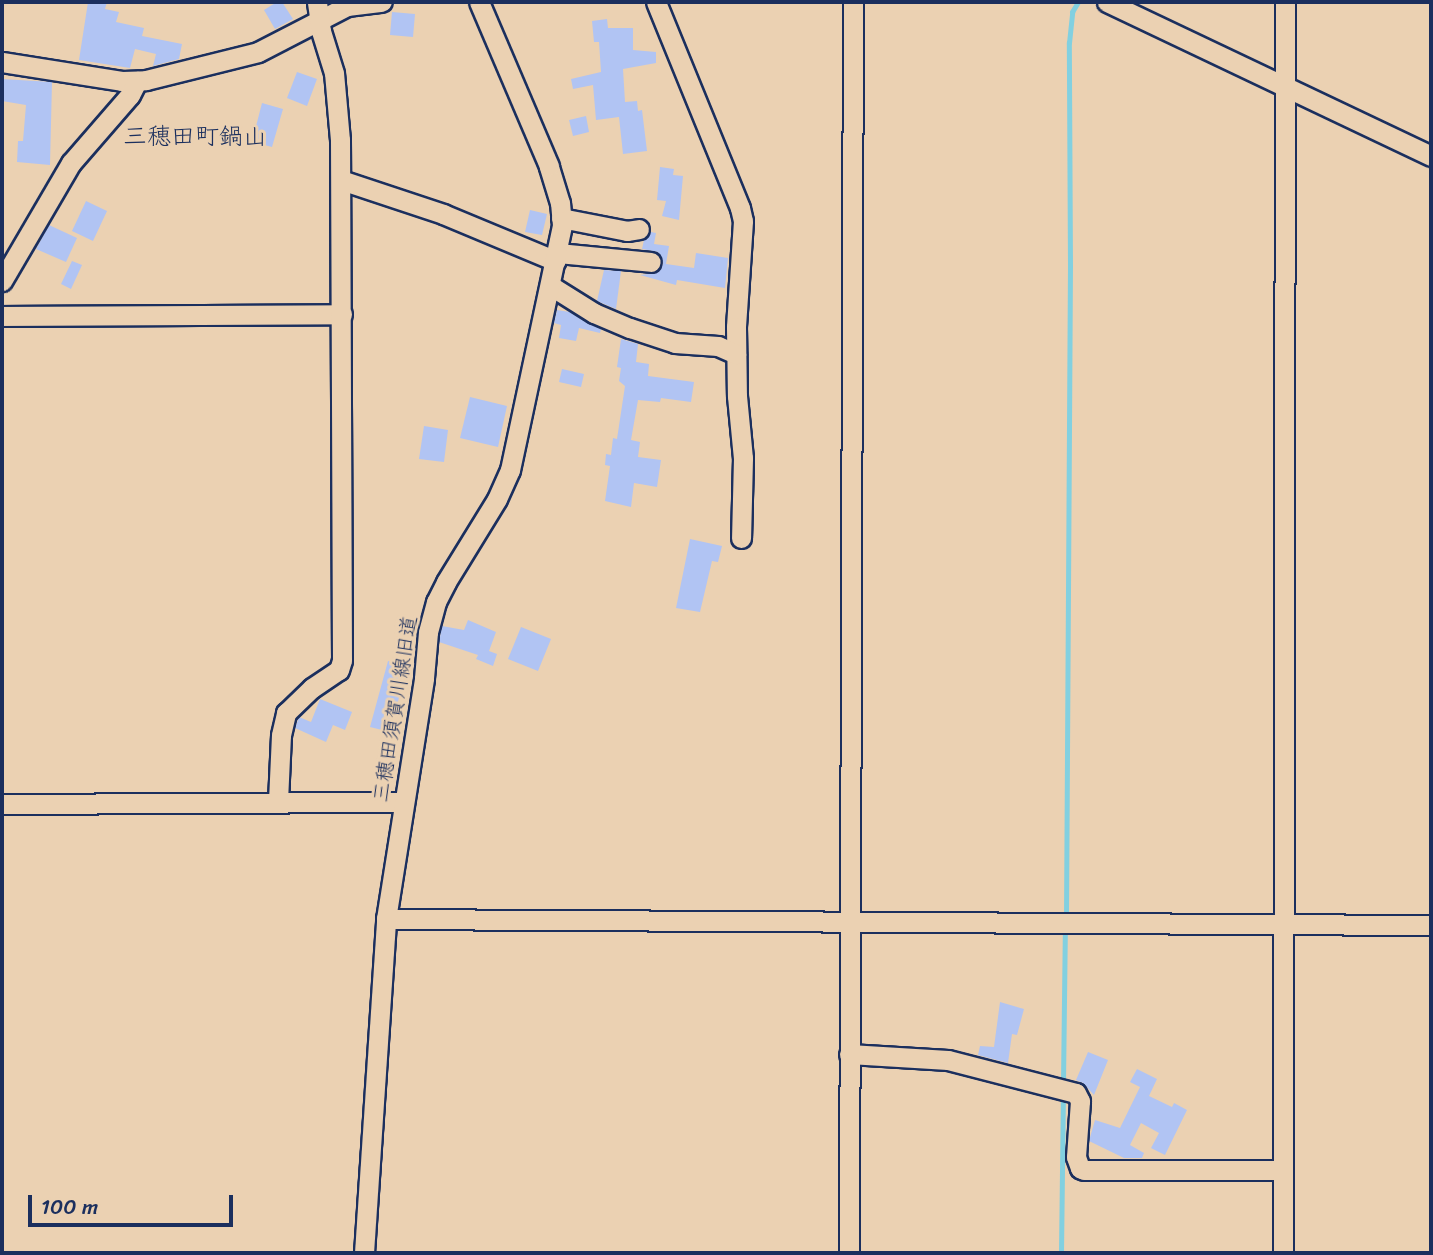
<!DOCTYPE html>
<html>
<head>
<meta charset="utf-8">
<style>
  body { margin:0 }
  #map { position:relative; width:1433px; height:1255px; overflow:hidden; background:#ebd1b2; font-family:Sriracha,"Klee One",sans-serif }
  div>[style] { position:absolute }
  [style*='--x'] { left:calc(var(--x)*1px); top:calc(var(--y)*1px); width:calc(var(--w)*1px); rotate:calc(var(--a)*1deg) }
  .stream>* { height:4.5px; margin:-2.25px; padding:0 2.25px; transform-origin:2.25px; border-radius:2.25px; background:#82d0e0 }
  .building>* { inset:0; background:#b1c4f3 }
  .roads { filter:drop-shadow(2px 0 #1b2f5e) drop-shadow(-2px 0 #1b2f5e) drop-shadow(0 2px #1b2f5e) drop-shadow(0 -2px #1b2f5e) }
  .minor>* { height:19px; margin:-9.5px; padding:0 9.5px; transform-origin:9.5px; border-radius:9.5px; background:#ebd1b2 }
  span { translate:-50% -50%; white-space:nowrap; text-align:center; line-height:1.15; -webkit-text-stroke:6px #ebd1b2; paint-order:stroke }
  .street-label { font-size:21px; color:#1b2f5e }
  .quarter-label { font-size:24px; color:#1b2f5e }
  .frame { position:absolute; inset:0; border:4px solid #1b2f5e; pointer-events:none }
  .scale { position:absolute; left:28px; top:1195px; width:205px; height:32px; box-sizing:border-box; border:4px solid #1b2f5e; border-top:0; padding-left:9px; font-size:21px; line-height:24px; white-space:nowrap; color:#1b2f5e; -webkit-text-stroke:5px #ebd1b2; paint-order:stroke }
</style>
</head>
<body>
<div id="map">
  <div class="stream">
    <i style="--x:1066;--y:919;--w:652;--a:-89.65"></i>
    <i style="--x:1070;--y:267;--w:224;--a:-90.3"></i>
    <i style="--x:1069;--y:43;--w:31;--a:-84"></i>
    <i style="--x:1072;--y:12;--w:12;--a:-59"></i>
    <i style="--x:1063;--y:1083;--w:156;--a:-89.3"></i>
    <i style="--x:1061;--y:1253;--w:158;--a:-89.3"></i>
  </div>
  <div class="building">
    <i style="clip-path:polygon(88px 2px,107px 2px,105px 9px,119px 12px,116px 22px,144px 28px,142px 36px,182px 44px,179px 59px,153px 66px,156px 54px,135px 49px,130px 68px,79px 60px)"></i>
    <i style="clip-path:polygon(277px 2px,282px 2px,293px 19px,275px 29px,264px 10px)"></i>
    <i style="clip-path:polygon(392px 12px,415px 14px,413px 37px,390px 35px)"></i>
    <i style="clip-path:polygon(607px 19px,608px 28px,633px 28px,633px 50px,656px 52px,656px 63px,623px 69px,625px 102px,637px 101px,638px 111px,642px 110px,647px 151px,623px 154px,619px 117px,596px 120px,593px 85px,573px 89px,571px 79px,601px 72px,599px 42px,594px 42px,592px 21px)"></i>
    <i style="clip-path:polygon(297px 72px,317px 79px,307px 106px,287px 98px)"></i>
    <i style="clip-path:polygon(2px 79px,52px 82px,50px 165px,17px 162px,18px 141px,23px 141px,26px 105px,2px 101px)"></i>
    <i style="clip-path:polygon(262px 103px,283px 109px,272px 147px,257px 143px,259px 139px,253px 138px)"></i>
    <i style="clip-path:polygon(586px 116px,589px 132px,573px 136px,569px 120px)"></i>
    <i style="clip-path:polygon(660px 167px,674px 169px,673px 175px,683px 176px,679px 220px,662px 216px,666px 201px,657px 200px)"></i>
    <i style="clip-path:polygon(86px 201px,107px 211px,93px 241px,72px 231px)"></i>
    <i style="clip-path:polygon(530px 210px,547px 214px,542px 235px,525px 232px)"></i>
    <i style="clip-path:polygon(49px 225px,77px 238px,66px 262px,36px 249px)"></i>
    <i style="clip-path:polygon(651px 232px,656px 233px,654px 244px,669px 246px,666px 264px,694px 268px,696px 253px,728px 258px,725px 288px,677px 280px,676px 285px,640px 275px,657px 273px,663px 264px,658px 252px,642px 249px,644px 240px)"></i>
    <i style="clip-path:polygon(72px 261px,82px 265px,71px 289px,61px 284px)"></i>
    <i style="clip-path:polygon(604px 270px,621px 271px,616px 309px,597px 301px)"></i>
    <i style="clip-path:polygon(557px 310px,570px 312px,601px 329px,600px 333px,579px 328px,576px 341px,559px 338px,561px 325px,554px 323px)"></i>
    <i style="clip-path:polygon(621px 339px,638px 344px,636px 362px,649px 364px,648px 376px,694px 382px,691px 402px,661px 398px,660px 402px,638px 400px,631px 440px,640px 442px,638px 457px,661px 460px,657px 487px,634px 483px,631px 507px,605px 501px,610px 466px,605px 465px,606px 454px,611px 455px,613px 438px,617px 439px,625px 386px,619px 381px,621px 368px,617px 367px)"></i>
    <i style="clip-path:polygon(562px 369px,584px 374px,581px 387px,559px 382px)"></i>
    <i style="clip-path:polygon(470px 397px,507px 406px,498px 447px,460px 438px)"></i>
    <i style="clip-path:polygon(424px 426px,448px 430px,444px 462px,419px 459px)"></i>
    <i style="clip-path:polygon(690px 539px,722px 546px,718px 562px,712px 561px,700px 612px,676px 608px)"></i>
    <i style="clip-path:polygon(468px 620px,496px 632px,489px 651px,497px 654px,493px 666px,476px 659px,478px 655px,439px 642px,442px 626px,464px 630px)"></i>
    <i style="clip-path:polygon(521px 627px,551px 639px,538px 671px,508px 659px)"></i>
    <i style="clip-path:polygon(388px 661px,404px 665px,399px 685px,402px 686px,390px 732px,370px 727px)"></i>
    <i style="clip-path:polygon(320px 699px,352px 712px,345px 730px,333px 725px,326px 742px,295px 728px,299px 717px,311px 722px)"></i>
    <i style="clip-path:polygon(1000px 1002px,1024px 1009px,1017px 1035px,1012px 1034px,1008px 1063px,978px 1055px,980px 1046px,994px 1047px)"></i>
    <i style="clip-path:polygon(1088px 1052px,1108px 1060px,1094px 1095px,1083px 1083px,1076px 1080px)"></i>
    <i style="clip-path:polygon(1137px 1069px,1157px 1079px,1149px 1096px,1172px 1107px,1174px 1103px,1187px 1110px,1165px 1155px,1151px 1148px,1159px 1133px,1141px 1123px,1130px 1145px,1144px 1153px,1142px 1158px,1124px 1158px,1089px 1141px,1095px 1120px,1120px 1128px,1140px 1087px,1130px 1082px)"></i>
  </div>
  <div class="roads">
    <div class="minor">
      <i style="--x:656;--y:2;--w:222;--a:67.8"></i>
      <i style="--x:740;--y:208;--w:13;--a:77"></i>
      <i style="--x:743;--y:221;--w:106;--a:93.8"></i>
      <i style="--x:736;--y:327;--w:69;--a:89.2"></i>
      <i style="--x:737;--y:396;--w:62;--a:84.5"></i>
      <i style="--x:743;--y:458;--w:80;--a:91.4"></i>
      <i style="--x:1107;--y:2;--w:359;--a:25.4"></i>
      <i style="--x:2;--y:62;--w:121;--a:9"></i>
      <i style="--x:122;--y:81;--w:24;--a:-2"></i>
      <i style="--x:146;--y:80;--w:115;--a:-14"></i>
      <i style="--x:258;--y:52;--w:100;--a:-27.3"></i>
      <i style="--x:347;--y:6;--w:35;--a:-7"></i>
      <i style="--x:341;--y:180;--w:108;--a:18.4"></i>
      <i style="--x:443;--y:214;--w:122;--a:22.6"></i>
      <i style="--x:561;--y:218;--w:67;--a:11.1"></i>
      <i style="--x:627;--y:231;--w:12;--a:-9"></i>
      <i style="--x:558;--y:253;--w:93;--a:5.5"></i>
      <i style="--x:2;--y:281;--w:137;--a:-59.7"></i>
      <i style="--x:71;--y:163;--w:90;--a:-49.1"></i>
      <i style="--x:130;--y:95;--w:16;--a:-63"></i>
      <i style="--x:551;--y:286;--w:51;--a:32.1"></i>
      <i style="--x:594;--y:313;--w:39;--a:23"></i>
      <i style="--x:630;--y:328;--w:47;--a:18.4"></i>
      <i style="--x:675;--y:343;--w:43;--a:4"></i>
      <i style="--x:718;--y:346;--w:20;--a:24"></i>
      <i style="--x:2;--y:316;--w:340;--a:-0.3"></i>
      <i style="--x:278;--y:801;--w:66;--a:-87.4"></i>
      <i style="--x:281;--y:735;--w:23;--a:-77"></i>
      <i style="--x:286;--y:713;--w:36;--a:-44"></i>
      <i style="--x:312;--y:688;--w:32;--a:-34"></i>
      <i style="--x:339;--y:670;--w:10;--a:-73"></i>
      <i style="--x:342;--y:660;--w:520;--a:-90.22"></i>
      <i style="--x:340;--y:140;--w:67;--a:-95.1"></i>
      <i style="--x:334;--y:73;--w:44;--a:-107.2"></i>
      <i style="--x:321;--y:31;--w:29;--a:-98"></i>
      <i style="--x:2;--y:804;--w:401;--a:-0.3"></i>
      <i style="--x:386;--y:919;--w:1045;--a:0.33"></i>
      <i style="--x:849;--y:1054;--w:99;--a:3.5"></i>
      <i style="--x:948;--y:1060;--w:132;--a:14.5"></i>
      <i style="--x:1076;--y:1093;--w:9;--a:63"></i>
      <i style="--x:1080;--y:1101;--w:56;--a:94.1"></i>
      <i style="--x:1076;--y:1157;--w:12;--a:70"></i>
      <i style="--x:1080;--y:1168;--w:4;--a:27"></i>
      <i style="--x:1084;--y:1170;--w:199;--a:0"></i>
      <i style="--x:364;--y:1253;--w:335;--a:-86.2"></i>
      <i style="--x:386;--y:919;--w:244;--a:-81"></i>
      <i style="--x:424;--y:678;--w:46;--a:-85"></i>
      <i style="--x:428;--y:632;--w:31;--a:-75"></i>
      <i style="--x:436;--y:602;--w:22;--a:-63"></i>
      <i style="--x:446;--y:582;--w:97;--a:-58.4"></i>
      <i style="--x:497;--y:499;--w:32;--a:-66"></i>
      <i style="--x:510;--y:470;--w:250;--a:-78"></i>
      <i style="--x:562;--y:225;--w:22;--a:-95"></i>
      <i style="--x:560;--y:203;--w:39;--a:-107"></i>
      <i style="--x:549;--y:166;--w:178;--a:-113.1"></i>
      <i style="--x:849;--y:1253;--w:1251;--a:-89.82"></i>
      <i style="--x:1283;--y:1253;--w:1251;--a:-89.91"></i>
    </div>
  </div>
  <div class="street-label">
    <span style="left:395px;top:709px;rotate:-81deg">三穂田須賀川線旧道</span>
  </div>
  <div class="quarter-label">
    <span style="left:195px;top:137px">三穂田町鍋山</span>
  </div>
  <div class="frame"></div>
  <div class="scale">100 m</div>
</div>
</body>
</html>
